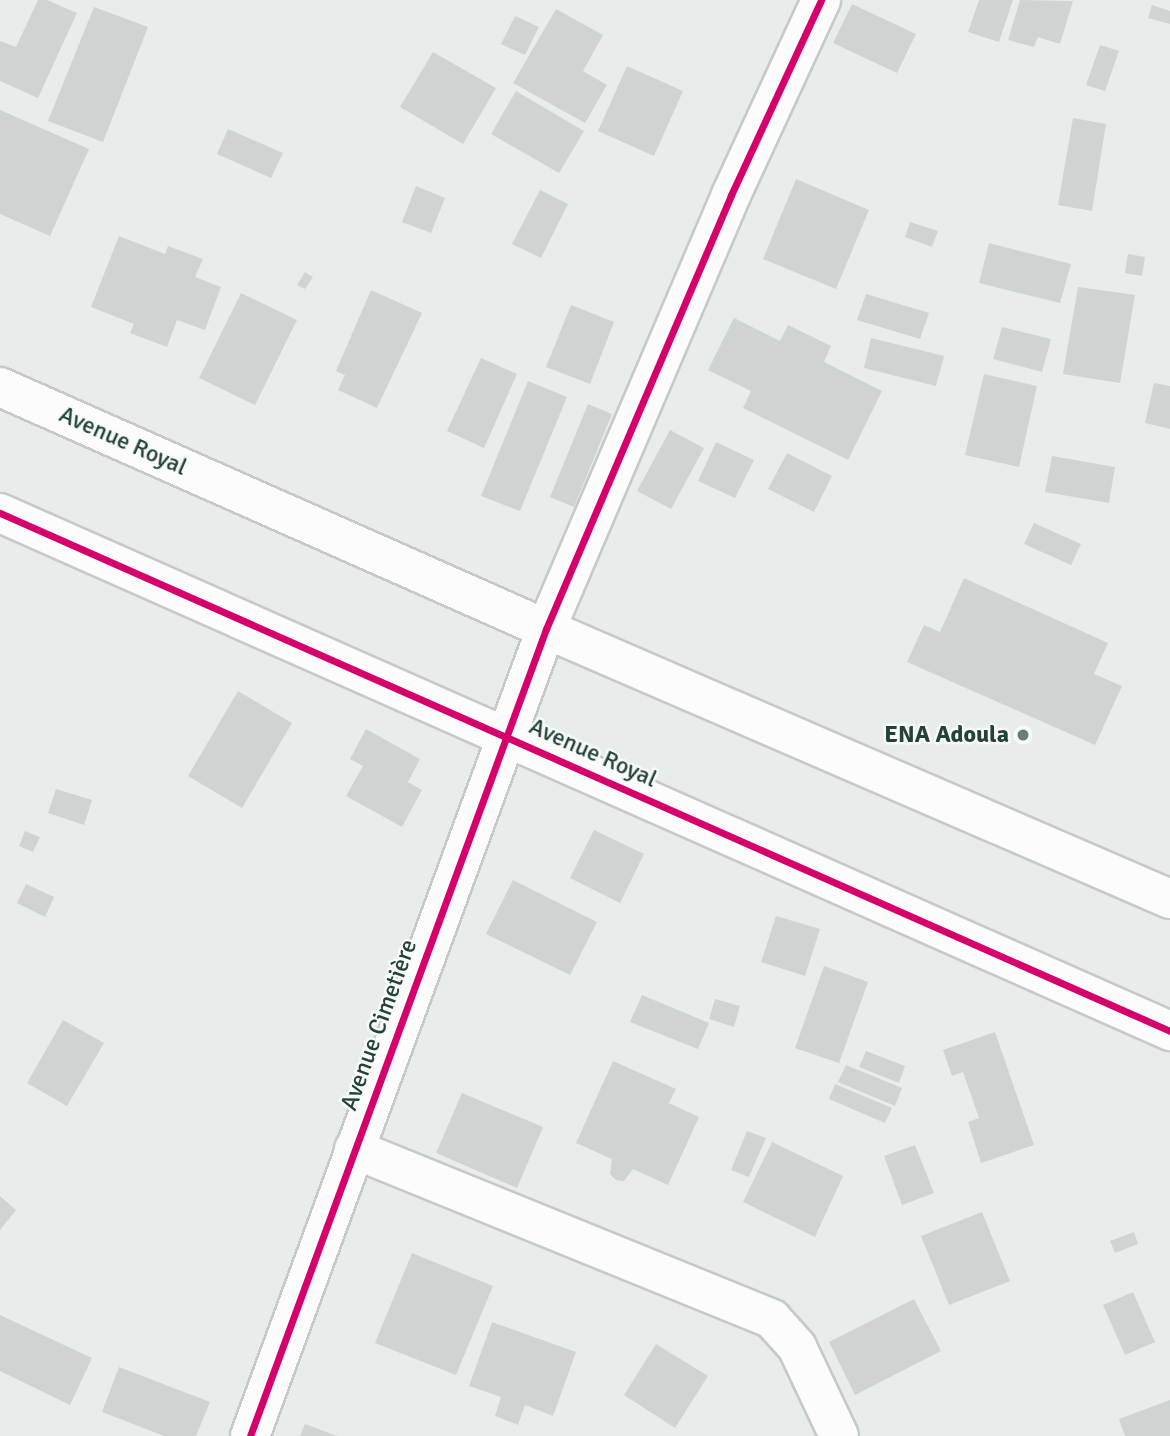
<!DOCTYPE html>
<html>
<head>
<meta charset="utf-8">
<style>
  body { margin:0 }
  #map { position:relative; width:1170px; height:1436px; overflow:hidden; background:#e8edeb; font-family:Signika,sans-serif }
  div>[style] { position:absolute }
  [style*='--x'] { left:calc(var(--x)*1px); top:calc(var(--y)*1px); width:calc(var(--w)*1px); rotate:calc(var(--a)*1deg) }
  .building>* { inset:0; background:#cfd4d2 }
  .roads { filter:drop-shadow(2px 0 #c5cac8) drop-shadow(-2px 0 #c5cac8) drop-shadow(0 2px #c5cac8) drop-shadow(0 -2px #c5cac8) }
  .minor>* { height:38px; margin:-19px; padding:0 19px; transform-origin:19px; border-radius:19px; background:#fcfcfc }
  .cycleway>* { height:7px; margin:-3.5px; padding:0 3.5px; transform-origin:3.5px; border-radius:3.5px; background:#d6006c }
  .dots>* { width:19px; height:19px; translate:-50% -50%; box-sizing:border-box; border:4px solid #f7fbf9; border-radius:50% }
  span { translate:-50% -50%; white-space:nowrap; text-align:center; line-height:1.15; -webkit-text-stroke:5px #f7fbf9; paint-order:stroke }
  .street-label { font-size:24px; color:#24423a }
  .poi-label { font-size:24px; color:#24423a; font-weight:700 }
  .right { translate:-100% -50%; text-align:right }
</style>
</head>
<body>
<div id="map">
  <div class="building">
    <i style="clip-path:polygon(38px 0,47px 0,77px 13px,38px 98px,0 81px,0 41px,16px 47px)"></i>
    <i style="clip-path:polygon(979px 0,1013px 0,999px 42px,968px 32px)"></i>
    <i style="clip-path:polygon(1020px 0,1073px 1px,1060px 44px,1038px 37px,1034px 47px,1008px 40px)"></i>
    <i style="clip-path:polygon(852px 4px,916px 34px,897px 73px,833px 43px)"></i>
    <i style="clip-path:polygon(1152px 5px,1170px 11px,1170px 24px,1148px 18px)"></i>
    <i style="clip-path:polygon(94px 7px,148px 27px,103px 142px,48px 121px)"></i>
    <i style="clip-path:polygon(556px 9px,603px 35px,583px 71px,607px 85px,585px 123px,513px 83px)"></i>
    <i style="clip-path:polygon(515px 16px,539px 27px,525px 55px,501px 44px)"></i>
    <i style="clip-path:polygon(1100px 45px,1119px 51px,1105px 91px,1086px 85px)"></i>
    <i style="clip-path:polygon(433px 52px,496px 88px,463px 144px,400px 107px)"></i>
    <i style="clip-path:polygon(627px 66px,683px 91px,654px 156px,598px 131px)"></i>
    <i style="clip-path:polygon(516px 91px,584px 131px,559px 173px,491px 134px)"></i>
    <i style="clip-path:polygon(0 110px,89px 149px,50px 236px,0 214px)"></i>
    <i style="clip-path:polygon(1073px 118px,1106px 124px,1092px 211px,1058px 205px)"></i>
    <i style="clip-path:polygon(228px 129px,283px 153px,271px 178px,217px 154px)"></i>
    <i style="clip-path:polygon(796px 179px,869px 210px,836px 289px,763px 259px)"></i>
    <i style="clip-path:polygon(416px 186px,445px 198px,431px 233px,402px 222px)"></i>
    <i style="clip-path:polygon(540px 190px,568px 204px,541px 258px,512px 244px)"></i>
    <i style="clip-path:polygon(910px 222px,938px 231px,932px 247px,905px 237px)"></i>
    <i style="clip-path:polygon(119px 236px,165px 254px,168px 246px,203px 259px,195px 277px,221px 287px,205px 330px,177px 320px,167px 347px,130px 333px,134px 324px,91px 307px)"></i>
    <i style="clip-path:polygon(989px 243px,1071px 264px,1060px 303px,979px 283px)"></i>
    <i style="clip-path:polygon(1128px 254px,1145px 257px,1142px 276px,1125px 273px)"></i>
    <i style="clip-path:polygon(305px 272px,313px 277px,305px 289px,297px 285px)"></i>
    <i style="clip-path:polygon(1078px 287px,1135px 295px,1120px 383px,1063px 374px)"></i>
    <i style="clip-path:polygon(371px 290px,422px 313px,377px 408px,338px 390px,345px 375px,336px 371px)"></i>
    <i style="clip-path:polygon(241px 293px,297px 320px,255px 405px,199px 378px)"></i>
    <i style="clip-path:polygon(866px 294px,929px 313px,920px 339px,857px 320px)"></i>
    <i style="clip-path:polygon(571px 305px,614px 322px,590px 384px,546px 367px)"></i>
    <i style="clip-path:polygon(734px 318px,780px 341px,788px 325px,831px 346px,824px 362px,882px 391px,848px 460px,743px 408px,751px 391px,708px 370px)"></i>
    <i style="clip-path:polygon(1002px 327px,1051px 339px,1042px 372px,993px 359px)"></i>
    <i style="clip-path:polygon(871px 338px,944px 356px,936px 386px,864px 368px)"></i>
    <i style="clip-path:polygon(481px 358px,517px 374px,484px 448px,447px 431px)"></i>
    <i style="clip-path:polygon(984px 374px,1037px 386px,1019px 467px,965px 455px)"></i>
    <i style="clip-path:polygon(528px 381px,567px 397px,520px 511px,481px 496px)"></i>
    <i style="clip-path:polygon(1154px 383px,1170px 386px,1170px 429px,1145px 423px)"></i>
    <i style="clip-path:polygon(588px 404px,612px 414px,574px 507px,550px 497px)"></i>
    <i style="clip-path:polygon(670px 430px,704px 448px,671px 509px,637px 491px)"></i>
    <i style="clip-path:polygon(716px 442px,754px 460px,735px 498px,698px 481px)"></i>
    <i style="clip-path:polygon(787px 453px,832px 476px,814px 512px,768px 489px)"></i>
    <i style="clip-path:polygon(1052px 456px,1115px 467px,1109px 503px,1045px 492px)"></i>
    <i style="clip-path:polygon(1034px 523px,1081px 544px,1071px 565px,1024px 544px)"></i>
    <i style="clip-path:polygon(964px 578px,1108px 643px,1094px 674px,1122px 686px,1095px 745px,907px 662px,924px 625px,940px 632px)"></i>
    <i style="clip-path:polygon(238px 691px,292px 723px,242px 808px,188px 776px)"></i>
    <i style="clip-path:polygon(366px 729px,420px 759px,408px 782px,422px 790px,402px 827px,346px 796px,363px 766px,350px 759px)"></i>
    <i style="clip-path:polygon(56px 789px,92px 800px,84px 825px,48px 813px)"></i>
    <i style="clip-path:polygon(594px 830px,644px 854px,620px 903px,570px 878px)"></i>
    <i style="clip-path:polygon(25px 831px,40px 837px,33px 852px,19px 846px)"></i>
    <i style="clip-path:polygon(513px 880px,597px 922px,570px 975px,486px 934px)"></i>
    <i style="clip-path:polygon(26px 884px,54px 897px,45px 917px,17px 903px)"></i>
    <i style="clip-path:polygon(776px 916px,820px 929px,805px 976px,761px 962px)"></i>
    <i style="clip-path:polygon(824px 966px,868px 982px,839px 1063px,795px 1048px)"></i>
    <i style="clip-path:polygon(642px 995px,709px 1023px,698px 1049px,630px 1022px)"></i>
    <i style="clip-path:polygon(715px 999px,740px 1006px,734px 1027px,709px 1019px)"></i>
    <i style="clip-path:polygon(63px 1020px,104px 1043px,67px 1106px,27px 1083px)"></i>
    <i style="clip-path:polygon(995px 1032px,1034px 1145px,981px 1163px,968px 1122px,979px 1118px,963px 1072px,952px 1076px,943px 1050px)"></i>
    <i style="clip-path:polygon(866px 1051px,905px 1066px,899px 1083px,859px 1067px)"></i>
    <i style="clip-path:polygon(613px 1061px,676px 1089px,669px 1103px,699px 1117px,668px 1185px,633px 1169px,624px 1181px,616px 1180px,610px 1174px,612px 1159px,576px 1143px)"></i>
    <i style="clip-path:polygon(846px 1065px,902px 1088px,895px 1106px,838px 1082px)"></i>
    <i style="clip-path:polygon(835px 1084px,892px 1108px,885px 1123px,829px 1099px)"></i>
    <i style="clip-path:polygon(462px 1093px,543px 1127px,517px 1188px,436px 1153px)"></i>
    <i style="clip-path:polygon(747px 1131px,766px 1138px,749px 1177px,731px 1170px)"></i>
    <i style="clip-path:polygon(772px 1142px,843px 1176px,815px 1237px,743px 1202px)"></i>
    <i style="clip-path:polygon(915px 1145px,934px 1193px,902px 1205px,884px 1156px)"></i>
    <i style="clip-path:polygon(0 1196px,16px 1210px,0 1230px)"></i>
    <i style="clip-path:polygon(982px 1212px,1010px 1281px,949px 1305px,921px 1236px)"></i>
    <i style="clip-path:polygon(1134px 1232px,1138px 1244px,1115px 1253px,1110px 1241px)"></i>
    <i style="clip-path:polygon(412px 1253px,493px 1286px,456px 1375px,375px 1343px)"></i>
    <i style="clip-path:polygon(1133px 1292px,1155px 1342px,1125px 1355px,1103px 1305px)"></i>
    <i style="clip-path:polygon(914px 1299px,941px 1351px,855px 1395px,829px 1342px)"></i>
    <i style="clip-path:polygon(0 1315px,92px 1358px,70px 1405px,0 1371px)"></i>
    <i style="clip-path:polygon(492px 1322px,576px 1352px,553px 1416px,525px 1405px,518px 1425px,495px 1416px,501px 1397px,469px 1386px)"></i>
    <i style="clip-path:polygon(656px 1344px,708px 1376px,675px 1428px,624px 1395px)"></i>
    <i style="clip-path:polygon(119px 1367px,210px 1402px,196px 1436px,164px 1436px,102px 1412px)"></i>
    <i style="clip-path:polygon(1170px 1400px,1170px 1436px,1125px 1436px,1119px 1419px)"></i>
    <i style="clip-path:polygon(305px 1424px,337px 1436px,300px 1436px)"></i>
  </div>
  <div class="roads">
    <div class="minor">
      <i style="--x:0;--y:387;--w:597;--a:23.9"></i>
      <i style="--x:546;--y:629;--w:680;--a:23.4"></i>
      <i style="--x:0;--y:513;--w:1280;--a:23.88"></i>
      <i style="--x:354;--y:1149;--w:451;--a:22.1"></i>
      <i style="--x:772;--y:1319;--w:38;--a:48"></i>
      <i style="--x:797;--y:1347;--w:98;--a:64.7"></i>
      <i style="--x:250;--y:1436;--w:860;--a:-69.86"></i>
      <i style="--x:546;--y:629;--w:472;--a:-66.9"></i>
      <i style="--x:731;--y:195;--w:215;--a:-65.2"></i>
    </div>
  </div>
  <div class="cycleway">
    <i style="--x:0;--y:513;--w:1280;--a:23.88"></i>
    <i style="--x:250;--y:1436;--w:860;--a:-69.86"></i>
    <i style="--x:546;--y:629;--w:472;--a:-66.9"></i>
    <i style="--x:731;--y:195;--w:215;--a:-65.2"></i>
  </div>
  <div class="dots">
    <i style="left:1023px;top:735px;background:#697e78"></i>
  </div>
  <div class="street-label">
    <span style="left:123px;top:441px;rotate:24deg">Avenue Royal</span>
    <span style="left:593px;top:753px;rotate:24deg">Avenue Royal</span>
    <span style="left:379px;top:1025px;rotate:-70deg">Avenue Cimetière</span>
  </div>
  <div class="poi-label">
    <span class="right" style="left:1009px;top:735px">ENA Adoula</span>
  </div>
</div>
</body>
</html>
